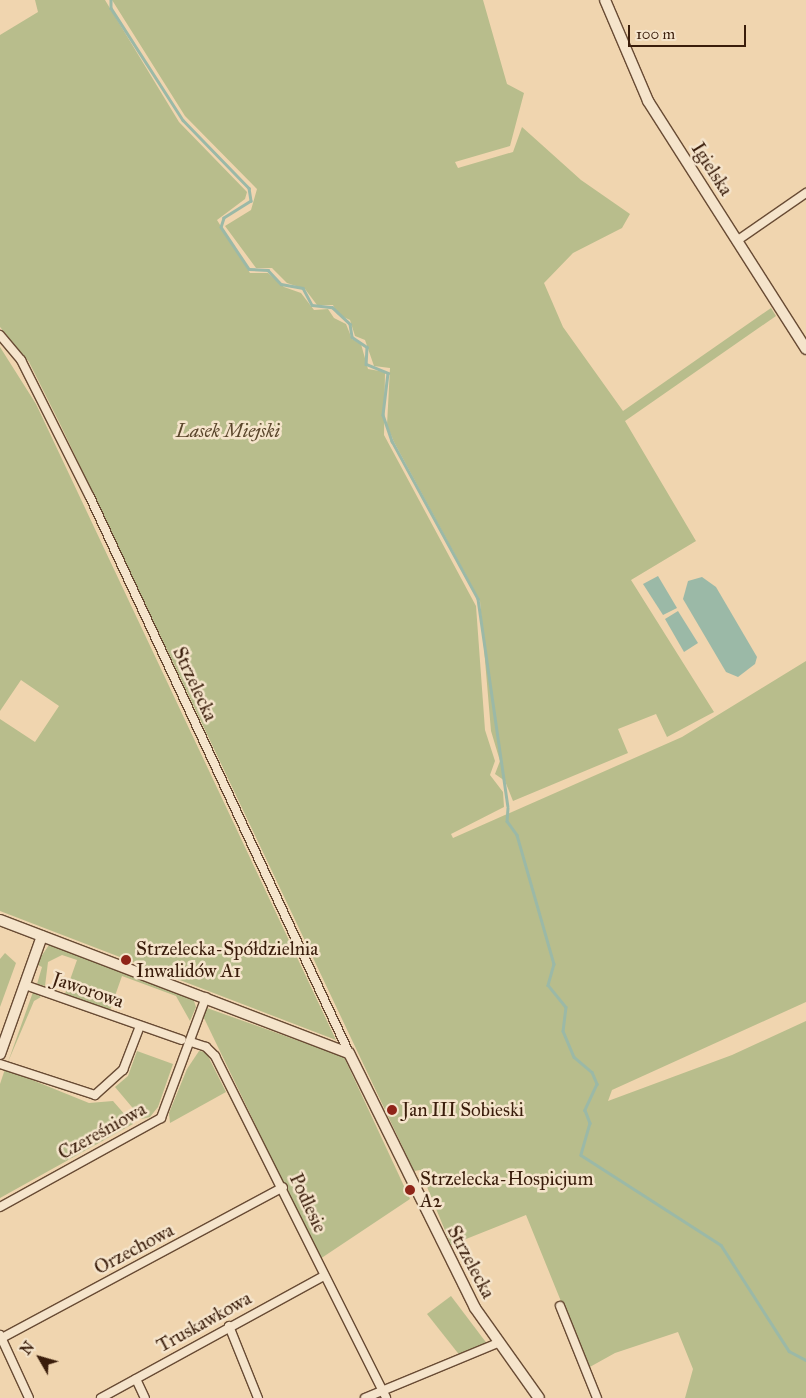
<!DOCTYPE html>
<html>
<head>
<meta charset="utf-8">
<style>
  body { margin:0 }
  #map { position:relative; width:806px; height:1398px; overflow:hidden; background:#f0d5af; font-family:"IM FELL Great Primer",serif }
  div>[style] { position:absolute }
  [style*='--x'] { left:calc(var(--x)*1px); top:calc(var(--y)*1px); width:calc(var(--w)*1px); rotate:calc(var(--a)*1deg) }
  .green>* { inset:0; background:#b8bd8c }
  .water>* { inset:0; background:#9bb9a7 }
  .stream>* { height:2.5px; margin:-1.25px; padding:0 1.25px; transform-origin:1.25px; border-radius:1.25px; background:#9bb9a7 }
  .roads { filter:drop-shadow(1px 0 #684b34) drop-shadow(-1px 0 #684b34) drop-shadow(0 1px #684b34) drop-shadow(0 -1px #684b34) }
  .minor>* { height:8px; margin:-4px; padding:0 4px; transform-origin:4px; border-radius:4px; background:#f5e4cb }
  .tertiary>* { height:10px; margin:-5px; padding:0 5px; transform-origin:5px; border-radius:5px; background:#f5e4cb }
  .dots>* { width:14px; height:14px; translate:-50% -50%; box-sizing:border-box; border:2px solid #f5e4cb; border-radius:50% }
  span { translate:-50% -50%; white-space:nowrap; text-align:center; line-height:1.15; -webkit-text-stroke:5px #f5e4cb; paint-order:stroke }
  .street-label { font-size:19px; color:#3a1d0b }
  .park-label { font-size:19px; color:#5a452b; font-style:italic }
  .poi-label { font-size:19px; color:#3a1d0b }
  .left { translate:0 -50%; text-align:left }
  .north { position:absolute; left:15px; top:1333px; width:50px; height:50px; -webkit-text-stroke:4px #f5e4cb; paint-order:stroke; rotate:308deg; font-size:14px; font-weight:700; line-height:20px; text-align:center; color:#3a1d0b }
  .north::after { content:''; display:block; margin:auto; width:18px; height:22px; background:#3a1d0b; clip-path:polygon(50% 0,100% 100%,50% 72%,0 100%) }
  .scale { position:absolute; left:628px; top:25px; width:118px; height:22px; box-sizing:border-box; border:2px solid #3a1d0b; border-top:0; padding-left:6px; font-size:15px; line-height:18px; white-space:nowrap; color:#3a1d0b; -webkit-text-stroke:4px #f5e4cb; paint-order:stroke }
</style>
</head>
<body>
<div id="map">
  <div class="green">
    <i style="clip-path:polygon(35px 0,105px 0,179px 122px,247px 192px,245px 199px,217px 220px,250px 273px,268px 273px,284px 287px,301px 293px,314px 310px,328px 309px,334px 318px,346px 324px,352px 339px,361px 344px,368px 369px,385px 372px,384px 435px,476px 606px,485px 730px,495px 761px,490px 775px,503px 792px,504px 807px,451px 834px,453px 838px,682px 737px,806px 661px,806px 1002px,612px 1090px,608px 1101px,732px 1055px,806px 1021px,806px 1398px,685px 1398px,693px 1369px,678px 1332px,615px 1353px,588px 1368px,526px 1215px,451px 1245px,420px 1170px,414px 1171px,61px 426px,29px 362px,0 327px,0 35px,38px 12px)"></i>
    <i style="clip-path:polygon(112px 0,483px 0,507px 84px,524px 93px,510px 146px,455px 162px,458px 168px,513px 152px,522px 127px,581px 180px,630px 214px,622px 228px,573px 253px,544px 283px,563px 327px,623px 411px,771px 308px,776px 316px,625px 421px,696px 541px,631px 580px,714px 712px,667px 737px,656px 714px,618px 729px,628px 753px,513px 801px,505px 781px,495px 774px,500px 761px,491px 731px,480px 601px,394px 442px,387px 425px,390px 368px,374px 366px,365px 340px,355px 336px,350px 320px,337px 314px,333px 305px,317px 305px,305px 289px,287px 283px,272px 268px,256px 268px,225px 226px,251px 210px,257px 189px,185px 116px)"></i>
    <i style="clip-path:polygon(0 347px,36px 404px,336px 1040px,0 911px,0 719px,35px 742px,59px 706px,21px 680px,0 711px)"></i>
    <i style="clip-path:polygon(49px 945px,193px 998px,196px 1007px,190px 1021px,176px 996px,122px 976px,110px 1010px,65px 994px,77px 960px,62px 955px,48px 962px,45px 986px,37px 984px,42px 967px,36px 964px)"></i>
    <i style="clip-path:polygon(5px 953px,16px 963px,0 1007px,0 959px)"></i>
    <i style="clip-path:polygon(33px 992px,41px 997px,34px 1001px,8px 1062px)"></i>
    <i style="clip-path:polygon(207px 1008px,344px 1057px,410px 1199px,320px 1259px,203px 1016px)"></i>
    <i style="clip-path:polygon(137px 1051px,173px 1064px,158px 1107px,150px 1117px,142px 1119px,115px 1087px,128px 1076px)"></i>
    <i style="clip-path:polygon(199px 1051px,206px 1052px,226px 1092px,170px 1123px,169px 1113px,187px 1069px)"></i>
    <i style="clip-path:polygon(5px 1069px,89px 1103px,113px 1101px,133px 1124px,0 1198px,0 1084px)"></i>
    <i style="clip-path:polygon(451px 1296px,488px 1345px,461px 1357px,427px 1314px)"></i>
  </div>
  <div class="water">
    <i style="clip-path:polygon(658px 576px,677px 608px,663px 615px,643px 584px)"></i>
    <i style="clip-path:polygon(702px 577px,716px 587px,757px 657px,755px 664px,738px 677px,726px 672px,683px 599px,688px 581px)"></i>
    <i style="clip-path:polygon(678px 611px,698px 643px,684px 652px,665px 619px)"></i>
  </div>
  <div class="stream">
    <i style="--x:111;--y:0;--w:8;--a:90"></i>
    <i style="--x:111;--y:8;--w:133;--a:57.3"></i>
    <i style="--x:183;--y:120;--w:95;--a:45.9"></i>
    <i style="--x:249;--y:188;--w:13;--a:81"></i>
    <i style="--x:251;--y:201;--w:32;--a:148"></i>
    <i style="--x:224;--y:218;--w:9;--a:108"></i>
    <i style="--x:221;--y:227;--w:50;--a:56.3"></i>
    <i style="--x:249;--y:269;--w:19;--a:3"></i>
    <i style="--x:268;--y:270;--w:19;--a:47"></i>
    <i style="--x:281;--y:284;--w:22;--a:10"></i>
    <i style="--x:303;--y:288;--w:19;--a:62"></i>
    <i style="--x:312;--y:305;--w:20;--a:6"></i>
    <i style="--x:332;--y:307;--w:25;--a:43"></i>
    <i style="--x:350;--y:324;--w:13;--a:81"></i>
    <i style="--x:352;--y:337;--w:18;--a:34"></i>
    <i style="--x:367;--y:347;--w:17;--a:93"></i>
    <i style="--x:366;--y:364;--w:24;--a:22"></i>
    <i style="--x:388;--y:373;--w:42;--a:96.8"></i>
    <i style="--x:383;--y:415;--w:28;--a:71"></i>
    <i style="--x:392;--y:441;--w:180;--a:61.4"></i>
    <i style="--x:478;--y:599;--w:209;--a:81.8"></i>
    <i style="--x:508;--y:808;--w:13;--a:94"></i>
    <i style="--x:507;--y:821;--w:17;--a:54"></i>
    <i style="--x:517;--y:835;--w:134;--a:74"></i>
    <i style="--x:554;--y:964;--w:22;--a:106"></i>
    <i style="--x:548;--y:985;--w:28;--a:51"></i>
    <i style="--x:566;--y:1007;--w:24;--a:97"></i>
    <i style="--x:563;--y:1031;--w:28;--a:67"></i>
    <i style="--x:574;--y:1057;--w:23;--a:40"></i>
    <i style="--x:592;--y:1072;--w:13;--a:67"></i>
    <i style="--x:597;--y:1084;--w:29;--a:115"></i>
    <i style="--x:585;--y:1110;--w:14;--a:69"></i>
    <i style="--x:590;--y:1123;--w:33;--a:106"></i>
    <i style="--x:581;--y:1155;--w:166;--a:32.7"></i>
    <i style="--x:721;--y:1245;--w:126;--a:57.3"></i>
    <i style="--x:789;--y:1351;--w:19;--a:28"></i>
  </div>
  <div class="roads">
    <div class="minor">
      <i style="--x:738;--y:240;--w:83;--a:-34.7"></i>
      <i style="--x:0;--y:335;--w:33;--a:50"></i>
      <i style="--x:21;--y:360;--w:153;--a:63.3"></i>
      <i style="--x:90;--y:497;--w:613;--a:65.02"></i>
      <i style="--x:25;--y:985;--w:166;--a:19.3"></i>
      <i style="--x:191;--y:1042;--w:16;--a:18"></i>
      <i style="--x:206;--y:1047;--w:13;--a:45"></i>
      <i style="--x:215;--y:1056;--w:382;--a:63.4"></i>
      <i style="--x:0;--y:1064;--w:100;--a:18.1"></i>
      <i style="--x:95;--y:1095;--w:38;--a:-42"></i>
      <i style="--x:123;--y:1070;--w:47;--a:-68.9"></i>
      <i style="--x:0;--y:1207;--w:184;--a:-28.9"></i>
      <i style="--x:161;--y:1118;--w:129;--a:-69.6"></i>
      <i style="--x:560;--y:1306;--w:99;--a:68.1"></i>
      <i style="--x:229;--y:1326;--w:78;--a:68.1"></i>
      <i style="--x:0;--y:1335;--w:69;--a:65.3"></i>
      <i style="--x:0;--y:1339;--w:321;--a:-28.2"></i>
      <i style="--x:136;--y:1379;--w:21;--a:65"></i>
      <i style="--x:101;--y:1398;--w:254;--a:-28.7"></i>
      <i style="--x:365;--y:1398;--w:144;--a:-22.5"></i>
    </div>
    <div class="tertiary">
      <i style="--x:605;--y:0;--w:110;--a:66.9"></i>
      <i style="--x:648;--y:101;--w:294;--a:57.5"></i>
      <i style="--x:0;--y:920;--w:373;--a:20.9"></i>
      <i style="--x:349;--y:1053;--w:284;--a:63.7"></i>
      <i style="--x:475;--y:1308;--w:110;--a:54.6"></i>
      <i style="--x:0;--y:1054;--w:125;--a:-70.4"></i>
    </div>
  </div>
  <div class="dots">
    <i style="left:126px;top:960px;background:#8f2418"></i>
    <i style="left:392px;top:1110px;background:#8f2418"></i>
    <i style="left:410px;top:1190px;background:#8f2418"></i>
  </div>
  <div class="street-label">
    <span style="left:712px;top:169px;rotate:57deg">Igielska</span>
    <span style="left:195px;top:684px;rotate:65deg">Strzelecka</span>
    <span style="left:88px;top:990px;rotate:19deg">Jaworowa</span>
    <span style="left:102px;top:1131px;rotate:-29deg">Czereśniowa</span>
    <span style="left:308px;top:1203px;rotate:65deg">Podlesie</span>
    <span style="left:134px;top:1249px;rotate:-28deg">Orzechowa</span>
    <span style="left:471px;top:1262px;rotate:62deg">Strzelecka</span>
    <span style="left:204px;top:1322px;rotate:-29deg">Truskawkowa</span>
  </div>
  <div class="park-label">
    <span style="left:228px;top:431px">Lasek Miejski</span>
  </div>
  <div class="poi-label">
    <span class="left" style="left:136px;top:960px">Strzelecka-Spółdzielnia<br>Inwalidów A1</span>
    <span class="left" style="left:402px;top:1110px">Jan III Sobieski</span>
    <span class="left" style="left:420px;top:1190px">Strzelecka-Hospicjum<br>A2</span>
  </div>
  <div class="north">N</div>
  <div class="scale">100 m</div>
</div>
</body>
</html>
